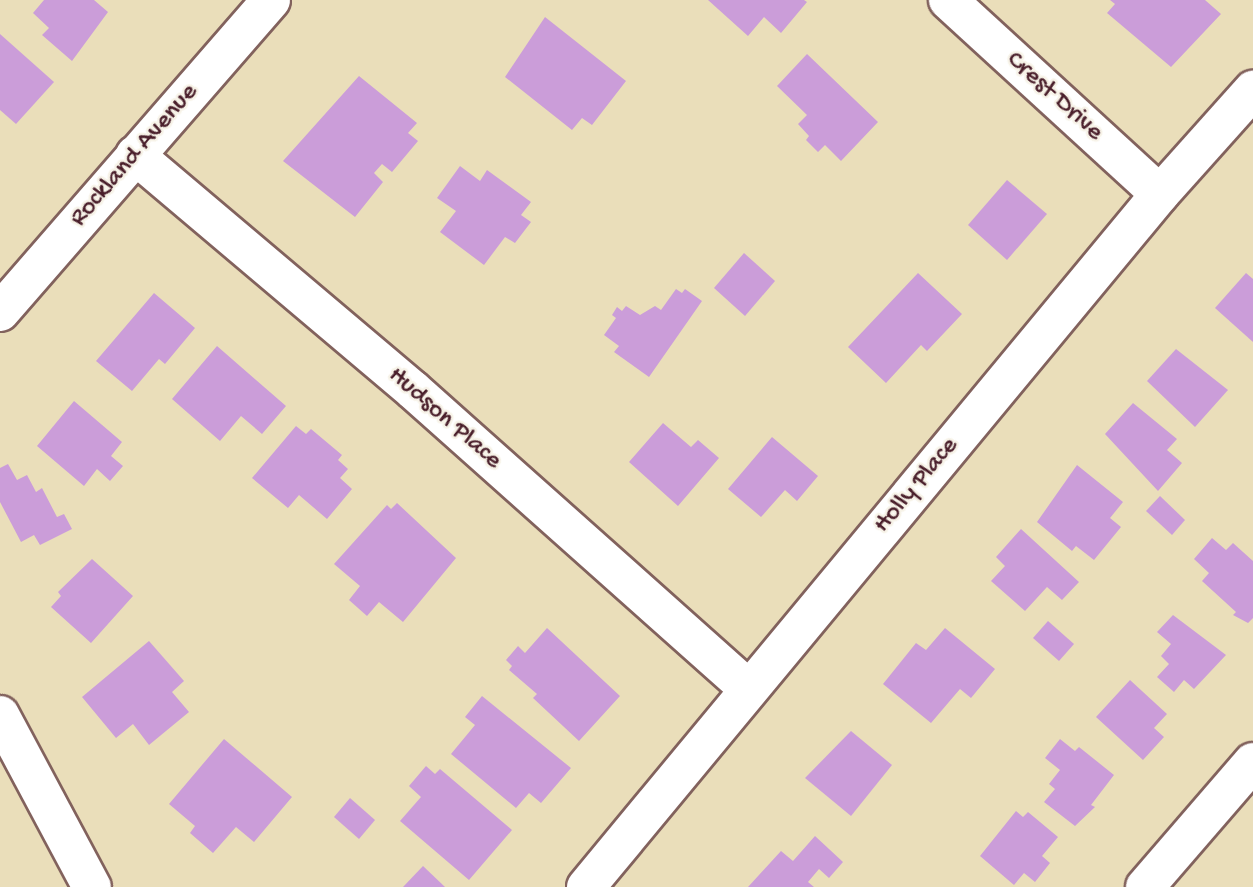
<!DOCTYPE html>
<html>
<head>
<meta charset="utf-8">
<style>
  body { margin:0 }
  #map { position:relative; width:1253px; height:887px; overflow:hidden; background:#eadeba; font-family:"Gochi Hand",sans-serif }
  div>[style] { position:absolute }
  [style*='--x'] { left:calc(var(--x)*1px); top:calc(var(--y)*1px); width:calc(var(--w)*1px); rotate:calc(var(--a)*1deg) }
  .building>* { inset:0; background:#cb9dd9 }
  .roads { filter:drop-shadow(2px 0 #82625d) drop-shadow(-2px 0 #82625d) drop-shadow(0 2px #82625d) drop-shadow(0 -2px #82625d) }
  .minor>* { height:38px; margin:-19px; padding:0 19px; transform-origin:19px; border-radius:19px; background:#fff }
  span { translate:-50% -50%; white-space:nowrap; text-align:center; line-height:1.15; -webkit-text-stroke:5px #f7f3e8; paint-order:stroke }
  .street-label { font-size:26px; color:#4a1f2b }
</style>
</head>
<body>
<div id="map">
  <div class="building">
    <i style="clip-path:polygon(44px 0,94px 0,108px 12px,72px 61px,42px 35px,49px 28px,33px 13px)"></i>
    <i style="clip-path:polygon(708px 0,804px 0,807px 2px,781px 33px,764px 17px,748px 36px)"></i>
    <i style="clip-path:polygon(1110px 0,1205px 0,1221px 14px,1171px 67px,1107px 13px,1115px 4px)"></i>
    <i style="clip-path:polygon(545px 17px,626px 81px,592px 125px,582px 118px,572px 130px,505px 77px)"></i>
    <i style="clip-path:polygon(0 34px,54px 82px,16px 124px,0 110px)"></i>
    <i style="clip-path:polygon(807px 54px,878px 122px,841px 161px,825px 145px,818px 152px,806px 140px,809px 136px,798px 124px,807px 115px,777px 86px)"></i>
    <i style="clip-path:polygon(359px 76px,417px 123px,408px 133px,418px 141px,392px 172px,382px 164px,374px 173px,383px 182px,355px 217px,283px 161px)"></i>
    <i style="clip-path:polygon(460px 166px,480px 181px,487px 170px,531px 202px,521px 215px,531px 222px,515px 243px,505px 237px,484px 265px,440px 232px,456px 211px,437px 198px)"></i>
    <i style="clip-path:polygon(1007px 180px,1047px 214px,1007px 260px,968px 225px)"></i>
    <i style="clip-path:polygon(744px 253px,775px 281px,745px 316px,714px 288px)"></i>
    <i style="clip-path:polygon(918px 273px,962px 314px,927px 351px,921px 345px,886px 383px,848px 347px)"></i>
    <i style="clip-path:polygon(1246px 273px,1253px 279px,1253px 342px,1215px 308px)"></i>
    <i style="clip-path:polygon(676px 289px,682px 293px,685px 289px,702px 301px,649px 377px,614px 352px,619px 346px,604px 335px,616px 318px,612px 315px,617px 307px,622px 311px,626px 306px,640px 315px,655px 306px,661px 310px)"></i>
    <i style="clip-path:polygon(154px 293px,195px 328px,165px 364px,159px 359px,132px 391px,96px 361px)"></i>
    <i style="clip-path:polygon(217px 346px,286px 406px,262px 434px,241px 416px,220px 441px,172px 399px)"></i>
    <i style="clip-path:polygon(1176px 349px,1228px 390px,1195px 427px,1147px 381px)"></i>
    <i style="clip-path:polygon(74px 401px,122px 442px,111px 456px,123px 466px,110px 481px,97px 469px,84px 486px,37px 446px)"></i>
    <i style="clip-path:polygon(1133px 403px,1177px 439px,1167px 450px,1182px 463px,1158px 491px,1105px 434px)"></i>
    <i style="clip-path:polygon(663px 423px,691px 447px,698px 440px,719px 458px,678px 506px,629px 462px)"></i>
    <i style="clip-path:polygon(296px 426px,306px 434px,311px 429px,342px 455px,338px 460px,348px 469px,340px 478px,352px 489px,327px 519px,299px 495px,288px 508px,252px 478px)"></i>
    <i style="clip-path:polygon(772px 437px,818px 476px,797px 501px,785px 490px,761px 517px,728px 489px)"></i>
    <i style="clip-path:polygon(8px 464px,17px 480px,27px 475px,36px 492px,42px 488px,57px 517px,64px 514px,72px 529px,40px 545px,34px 535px,21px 542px,0 502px,0 468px)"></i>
    <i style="clip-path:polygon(1077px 465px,1123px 502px,1110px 518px,1121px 527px,1094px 560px,1076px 546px,1072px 551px,1037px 522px)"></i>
    <i style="clip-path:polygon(1160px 496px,1185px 520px,1172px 535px,1146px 511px)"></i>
    <i style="clip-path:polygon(397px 503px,456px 558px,403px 622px,379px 602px,367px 616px,349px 600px,360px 586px,334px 564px,387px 505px,391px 509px)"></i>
    <i style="clip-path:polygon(1021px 529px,1079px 582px,1062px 600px,1047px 587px,1025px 611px,991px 581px,1005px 566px,996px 557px)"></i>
    <i style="clip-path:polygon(1212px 538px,1226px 550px,1233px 543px,1253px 561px,1253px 618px,1248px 623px,1233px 615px,1236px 612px,1202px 581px,1209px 573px,1194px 559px)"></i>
    <i style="clip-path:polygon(92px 559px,133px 596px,91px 643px,51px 607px,61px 596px,58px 592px)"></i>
    <i style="clip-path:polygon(1173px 615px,1226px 655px,1194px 689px,1184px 680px,1174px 692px,1157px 677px,1169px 664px,1161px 656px,1171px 644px,1157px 632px)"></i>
    <i style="clip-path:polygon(1048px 621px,1074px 644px,1059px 661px,1033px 638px)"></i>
    <i style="clip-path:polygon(547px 628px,620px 696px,579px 741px,533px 698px,537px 694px,509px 670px,512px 666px,506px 660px,518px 646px,525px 653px)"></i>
    <i style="clip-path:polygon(945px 628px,995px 669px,971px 698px,960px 689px,931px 723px,883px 684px,916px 643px,926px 650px)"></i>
    <i style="clip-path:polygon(149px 641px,184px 681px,172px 692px,189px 712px,149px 745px,133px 724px,116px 738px,82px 697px)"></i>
    <i style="clip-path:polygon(1130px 680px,1167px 714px,1154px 728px,1164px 737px,1143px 760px,1096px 717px)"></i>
    <i style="clip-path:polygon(482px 696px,571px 768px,541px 803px,529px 793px,516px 808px,451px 754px,475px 725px,465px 717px)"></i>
    <i style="clip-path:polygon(851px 731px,892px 765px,851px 816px,805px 778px)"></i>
    <i style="clip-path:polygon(224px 739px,292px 797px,254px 842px,236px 827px,213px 853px,190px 833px,195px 826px,169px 804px)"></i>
    <i style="clip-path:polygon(1060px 739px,1075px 751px,1079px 747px,1114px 775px,1091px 805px,1095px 807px,1075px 826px,1044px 802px,1055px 789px,1049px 784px,1060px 770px,1045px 758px)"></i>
    <i style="clip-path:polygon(426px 766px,435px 774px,440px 769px,512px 830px,469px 880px,400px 821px,421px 797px,409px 786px)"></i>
    <i style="clip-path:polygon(350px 798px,375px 820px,359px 839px,334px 817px)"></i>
    <i style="clip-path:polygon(1016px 811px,1023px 817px,1028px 812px,1058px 837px,1042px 856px,1050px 863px,1035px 882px,1024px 873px,1014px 885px,980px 856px)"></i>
    <i style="clip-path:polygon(815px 836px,843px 862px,829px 878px,819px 869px,808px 882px,814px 887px,748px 887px,781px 851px,793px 861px)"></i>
    <i style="clip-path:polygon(423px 866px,445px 887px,403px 887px)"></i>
  </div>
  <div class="roads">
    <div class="minor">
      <i style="--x:948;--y:0;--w:287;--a:42.5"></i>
      <i style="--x:135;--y:155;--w:364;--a:40.2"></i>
      <i style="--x:413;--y:390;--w:450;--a:41.7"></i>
      <i style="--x:0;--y:312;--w:413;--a:-49"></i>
      <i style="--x:0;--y:715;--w:195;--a:61.9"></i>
      <i style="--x:586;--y:887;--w:900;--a:-50.37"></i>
      <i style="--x:1160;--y:194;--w:140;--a:-48.2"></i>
      <i style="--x:1145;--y:887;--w:165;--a:-49.2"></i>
    </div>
  </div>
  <div class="street-label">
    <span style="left:1054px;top:97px;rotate:42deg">Crest Drive</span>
    <span style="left:135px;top:156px;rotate:-49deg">Rockland Avenue</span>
    <span style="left:444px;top:419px;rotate:41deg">Hudson Place</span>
    <span style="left:917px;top:486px;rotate:-50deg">Holly Place</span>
  </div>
</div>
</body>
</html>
